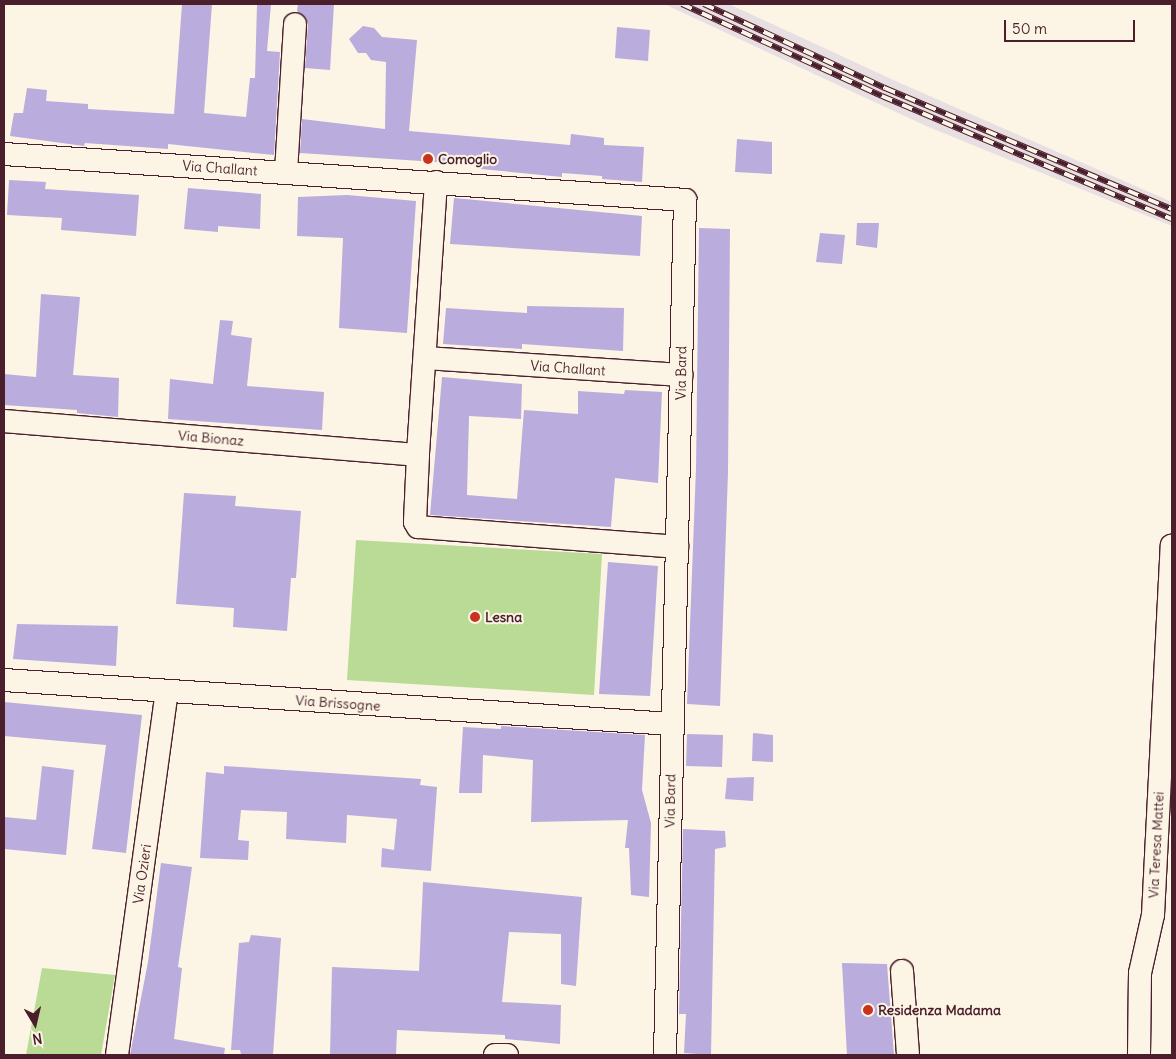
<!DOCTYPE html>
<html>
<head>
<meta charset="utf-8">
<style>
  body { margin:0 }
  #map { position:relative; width:1176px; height:1059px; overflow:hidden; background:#fcf5e5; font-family:Delius,sans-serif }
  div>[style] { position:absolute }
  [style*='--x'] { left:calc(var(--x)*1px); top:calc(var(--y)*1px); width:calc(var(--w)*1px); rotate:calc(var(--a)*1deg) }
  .built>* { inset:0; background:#e8dfe3 }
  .green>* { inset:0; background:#b9db95 }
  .building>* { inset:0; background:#baacdd }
  .roads { filter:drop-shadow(1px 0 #4a1f2b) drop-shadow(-1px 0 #4a1f2b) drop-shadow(0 1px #4a1f2b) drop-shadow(0 -1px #4a1f2b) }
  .minor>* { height:22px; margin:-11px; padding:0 11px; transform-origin:11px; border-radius:11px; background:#fcf5e5 }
  .rail>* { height:5.5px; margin-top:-2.75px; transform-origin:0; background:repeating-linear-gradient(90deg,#fcf5e5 0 11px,#4a1f2b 0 22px); box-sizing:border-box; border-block:1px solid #4a1f2b }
  .dots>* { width:14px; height:14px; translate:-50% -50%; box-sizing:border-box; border:2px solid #fcf5e5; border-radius:50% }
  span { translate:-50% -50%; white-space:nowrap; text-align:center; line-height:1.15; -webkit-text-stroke:4px #fcf5e5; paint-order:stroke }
  .poi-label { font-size:14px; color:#4a1f2b; font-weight:700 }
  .left { translate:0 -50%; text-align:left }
  .street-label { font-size:14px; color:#4a1f2b }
  .frame { position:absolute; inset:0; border:5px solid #4a1f2b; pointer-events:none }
  .north { position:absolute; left:10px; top:999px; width:50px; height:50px; -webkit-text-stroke:4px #fcf5e5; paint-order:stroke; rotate:171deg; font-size:14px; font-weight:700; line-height:20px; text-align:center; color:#4a1f2b }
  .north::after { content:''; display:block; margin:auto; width:18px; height:22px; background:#4a1f2b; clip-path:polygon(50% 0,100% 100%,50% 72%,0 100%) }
  .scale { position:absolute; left:1004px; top:20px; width:131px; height:22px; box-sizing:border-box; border:2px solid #4a1f2b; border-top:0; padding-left:6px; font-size:15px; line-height:18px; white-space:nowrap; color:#4a1f2b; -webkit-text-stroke:4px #fcf5e5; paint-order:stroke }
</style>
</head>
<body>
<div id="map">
  <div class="built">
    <i style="clip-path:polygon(664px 4px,729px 4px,900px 83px,1172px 202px,1172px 226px,926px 126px)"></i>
  </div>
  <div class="green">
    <i style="clip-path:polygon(356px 540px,602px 554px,594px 695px,347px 680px)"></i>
    <i style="clip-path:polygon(42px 968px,115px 975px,101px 1055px,26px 1055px)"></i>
  </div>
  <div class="building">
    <i style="clip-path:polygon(182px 4px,212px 4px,204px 113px,246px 117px,250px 78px,255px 78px,257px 4px,271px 4px,267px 51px,280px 52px,274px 155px,168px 144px,168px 149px,85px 143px,84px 146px,10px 136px,14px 113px,23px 113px,27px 88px,47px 90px,46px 101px,88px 104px,88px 109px,174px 114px)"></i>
    <i style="clip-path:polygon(298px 4px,334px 4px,330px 70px,305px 68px,308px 24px,306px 18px,297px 11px)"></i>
    <i style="clip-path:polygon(363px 26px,374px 28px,382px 37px,417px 40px,409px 131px,570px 145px,571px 134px,604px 138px,604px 145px,644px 147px,642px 182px,602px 179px,602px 176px,562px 173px,562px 177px,481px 169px,481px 165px,300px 153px,302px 119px,385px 129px,386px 62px,371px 60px,366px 53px,358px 53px,349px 39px)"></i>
    <i style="clip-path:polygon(617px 27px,650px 30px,648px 61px,615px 58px)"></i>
    <i style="clip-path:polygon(737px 139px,772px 142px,772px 174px,735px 172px)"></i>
    <i style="clip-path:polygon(9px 180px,46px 182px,45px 189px,139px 195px,136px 236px,61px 230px,62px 218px,7px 215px)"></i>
    <i style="clip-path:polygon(188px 188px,261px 194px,260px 229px,218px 226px,218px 232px,184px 229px)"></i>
    <i style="clip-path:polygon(347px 195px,416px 201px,407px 333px,339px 328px,343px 238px,297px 236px,298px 197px)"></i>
    <i style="clip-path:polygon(454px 198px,642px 216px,640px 256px,450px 244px)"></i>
    <i style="clip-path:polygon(857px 223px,879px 223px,877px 248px,856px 245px)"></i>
    <i style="clip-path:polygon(699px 228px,730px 229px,728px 472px,720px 706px,687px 704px,696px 468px)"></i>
    <i style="clip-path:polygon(820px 233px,845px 235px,842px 264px,816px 262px)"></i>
    <i style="clip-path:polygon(41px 294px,80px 297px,73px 375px,119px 378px,118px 417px,77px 413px,77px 410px,4px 405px,4px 374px,36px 377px)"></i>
    <i style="clip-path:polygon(527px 306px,624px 308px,623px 351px,522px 344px,522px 349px,443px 344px,446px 308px,527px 313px)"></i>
    <i style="clip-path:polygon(220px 320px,233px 321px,231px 335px,252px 338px,247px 386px,324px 392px,322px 430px,168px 419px,170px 379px,213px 384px)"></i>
    <i style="clip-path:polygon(442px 377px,522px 384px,521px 419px,469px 416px,467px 495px,517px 499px,524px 410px,578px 414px,578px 391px,624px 394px,625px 390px,662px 392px,658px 483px,615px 478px,611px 527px,430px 515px)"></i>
    <i style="clip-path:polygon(184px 493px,236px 496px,235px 506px,301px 511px,296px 578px,291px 578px,287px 631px,233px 627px,234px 608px,176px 604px)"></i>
    <i style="clip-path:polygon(608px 562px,658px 566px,650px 696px,599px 694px)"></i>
    <i style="clip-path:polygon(17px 624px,118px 626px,116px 666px,13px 659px)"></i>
    <i style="clip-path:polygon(4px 702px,142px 715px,126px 853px,92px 849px,106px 745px,4px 736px)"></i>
    <i style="clip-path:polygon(501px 726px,645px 735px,642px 790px,651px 823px,649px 897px,631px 895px,629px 848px,625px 848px,628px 820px,531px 822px,533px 760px,483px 755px,482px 793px,459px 793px,463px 727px,501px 729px)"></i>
    <i style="clip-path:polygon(753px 733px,773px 735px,773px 762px,752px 761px)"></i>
    <i style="clip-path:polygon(687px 734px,723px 735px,722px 767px,686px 766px)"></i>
    <i style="clip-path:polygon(42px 766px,74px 770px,66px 855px,4px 849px,4px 817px,36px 820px)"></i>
    <i style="clip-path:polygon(224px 766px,421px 779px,420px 785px,437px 787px,431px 871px,381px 867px,382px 848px,394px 850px,397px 819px,347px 815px,346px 843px,286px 839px,287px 812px,241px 810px,238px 840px,249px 841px,248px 860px,200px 858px,206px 772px,224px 774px)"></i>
    <i style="clip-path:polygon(754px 777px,753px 801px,725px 799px,727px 778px)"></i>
    <i style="clip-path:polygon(683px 829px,725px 831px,726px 847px,715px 849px,711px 1055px,684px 1053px,686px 1014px,679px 1014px)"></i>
    <i style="clip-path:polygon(161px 863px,192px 867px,178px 967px,182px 968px,174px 1039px,225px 1048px,224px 1055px,130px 1055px,148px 962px)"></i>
    <i style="clip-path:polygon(423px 882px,582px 897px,576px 986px,561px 984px,561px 934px,509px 932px,502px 1002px,561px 1005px,560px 1044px,505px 1039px,505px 1035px,397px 1030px,396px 1055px,330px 1055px,332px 967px,419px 971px)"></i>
    <i style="clip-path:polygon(251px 935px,281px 938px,273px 1055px,241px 1054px,240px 1050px,231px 1050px,239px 943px,249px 942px)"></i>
    <i style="clip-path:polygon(842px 963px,887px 964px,894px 1055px,847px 1055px)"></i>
  </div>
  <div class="roads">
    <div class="minor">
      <i style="--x:4;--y:154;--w:683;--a:3.86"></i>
      <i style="--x:685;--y:200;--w:855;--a:91.34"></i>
      <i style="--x:286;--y:172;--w:148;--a:-86.5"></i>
      <i style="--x:436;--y:182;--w:274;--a:93.8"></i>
      <i style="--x:418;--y:455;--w:67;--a:92.6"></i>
      <i style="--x:415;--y:522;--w:6;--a:59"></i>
      <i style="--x:418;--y:527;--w:260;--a:4.4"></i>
      <i style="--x:425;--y:358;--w:257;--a:3.8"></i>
      <i style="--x:4;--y:421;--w:415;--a:4.7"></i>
      <i style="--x:4;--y:680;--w:669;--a:3.77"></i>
      <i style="--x:902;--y:971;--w:84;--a:85.9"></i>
      <i style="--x:117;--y:1055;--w:366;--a:-82.2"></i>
      <i style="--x:495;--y:1055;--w:12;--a:0"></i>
      <i style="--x:1139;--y:1055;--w:82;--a:-89.3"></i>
      <i style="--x:1140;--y:973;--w:59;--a:-77.4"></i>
      <i style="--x:1153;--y:915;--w:370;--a:-87.1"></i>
    </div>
  </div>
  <div class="rail">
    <i style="--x:682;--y:4;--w:220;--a:24.7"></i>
    <i style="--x:882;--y:96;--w:315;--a:23"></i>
    <i style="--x:704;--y:4;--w:200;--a:24.9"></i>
    <i style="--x:885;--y:88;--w:311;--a:22.9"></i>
  </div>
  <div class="dots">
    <i style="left:428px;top:159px;background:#c8321e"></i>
    <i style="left:475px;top:617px;background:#c8321e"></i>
    <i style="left:868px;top:1010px;background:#c8321e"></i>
  </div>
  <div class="poi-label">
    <span class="left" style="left:438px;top:159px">Comoglio</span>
    <span class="left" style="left:485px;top:617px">Lesna</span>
    <span class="left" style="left:878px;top:1010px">Residenza Madama</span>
  </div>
  <div class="street-label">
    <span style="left:220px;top:168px;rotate:4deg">Via Challant</span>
    <span style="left:568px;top:368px;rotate:4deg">Via Challant</span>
    <span style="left:681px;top:373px;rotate:-89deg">Via Bard</span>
    <span style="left:211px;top:438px;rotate:5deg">Via Bionaz</span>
    <span style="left:338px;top:703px;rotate:4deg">Via Brissogne</span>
    <span style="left:670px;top:801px;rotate:-89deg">Via Bard</span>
    <span style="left:1156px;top:845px;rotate:-87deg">Via Teresa Mattei</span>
    <span style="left:142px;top:874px;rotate:-82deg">Via Ozieri</span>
  </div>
  <div class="frame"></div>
  <div class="north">N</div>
  <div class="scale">50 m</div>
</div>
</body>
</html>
